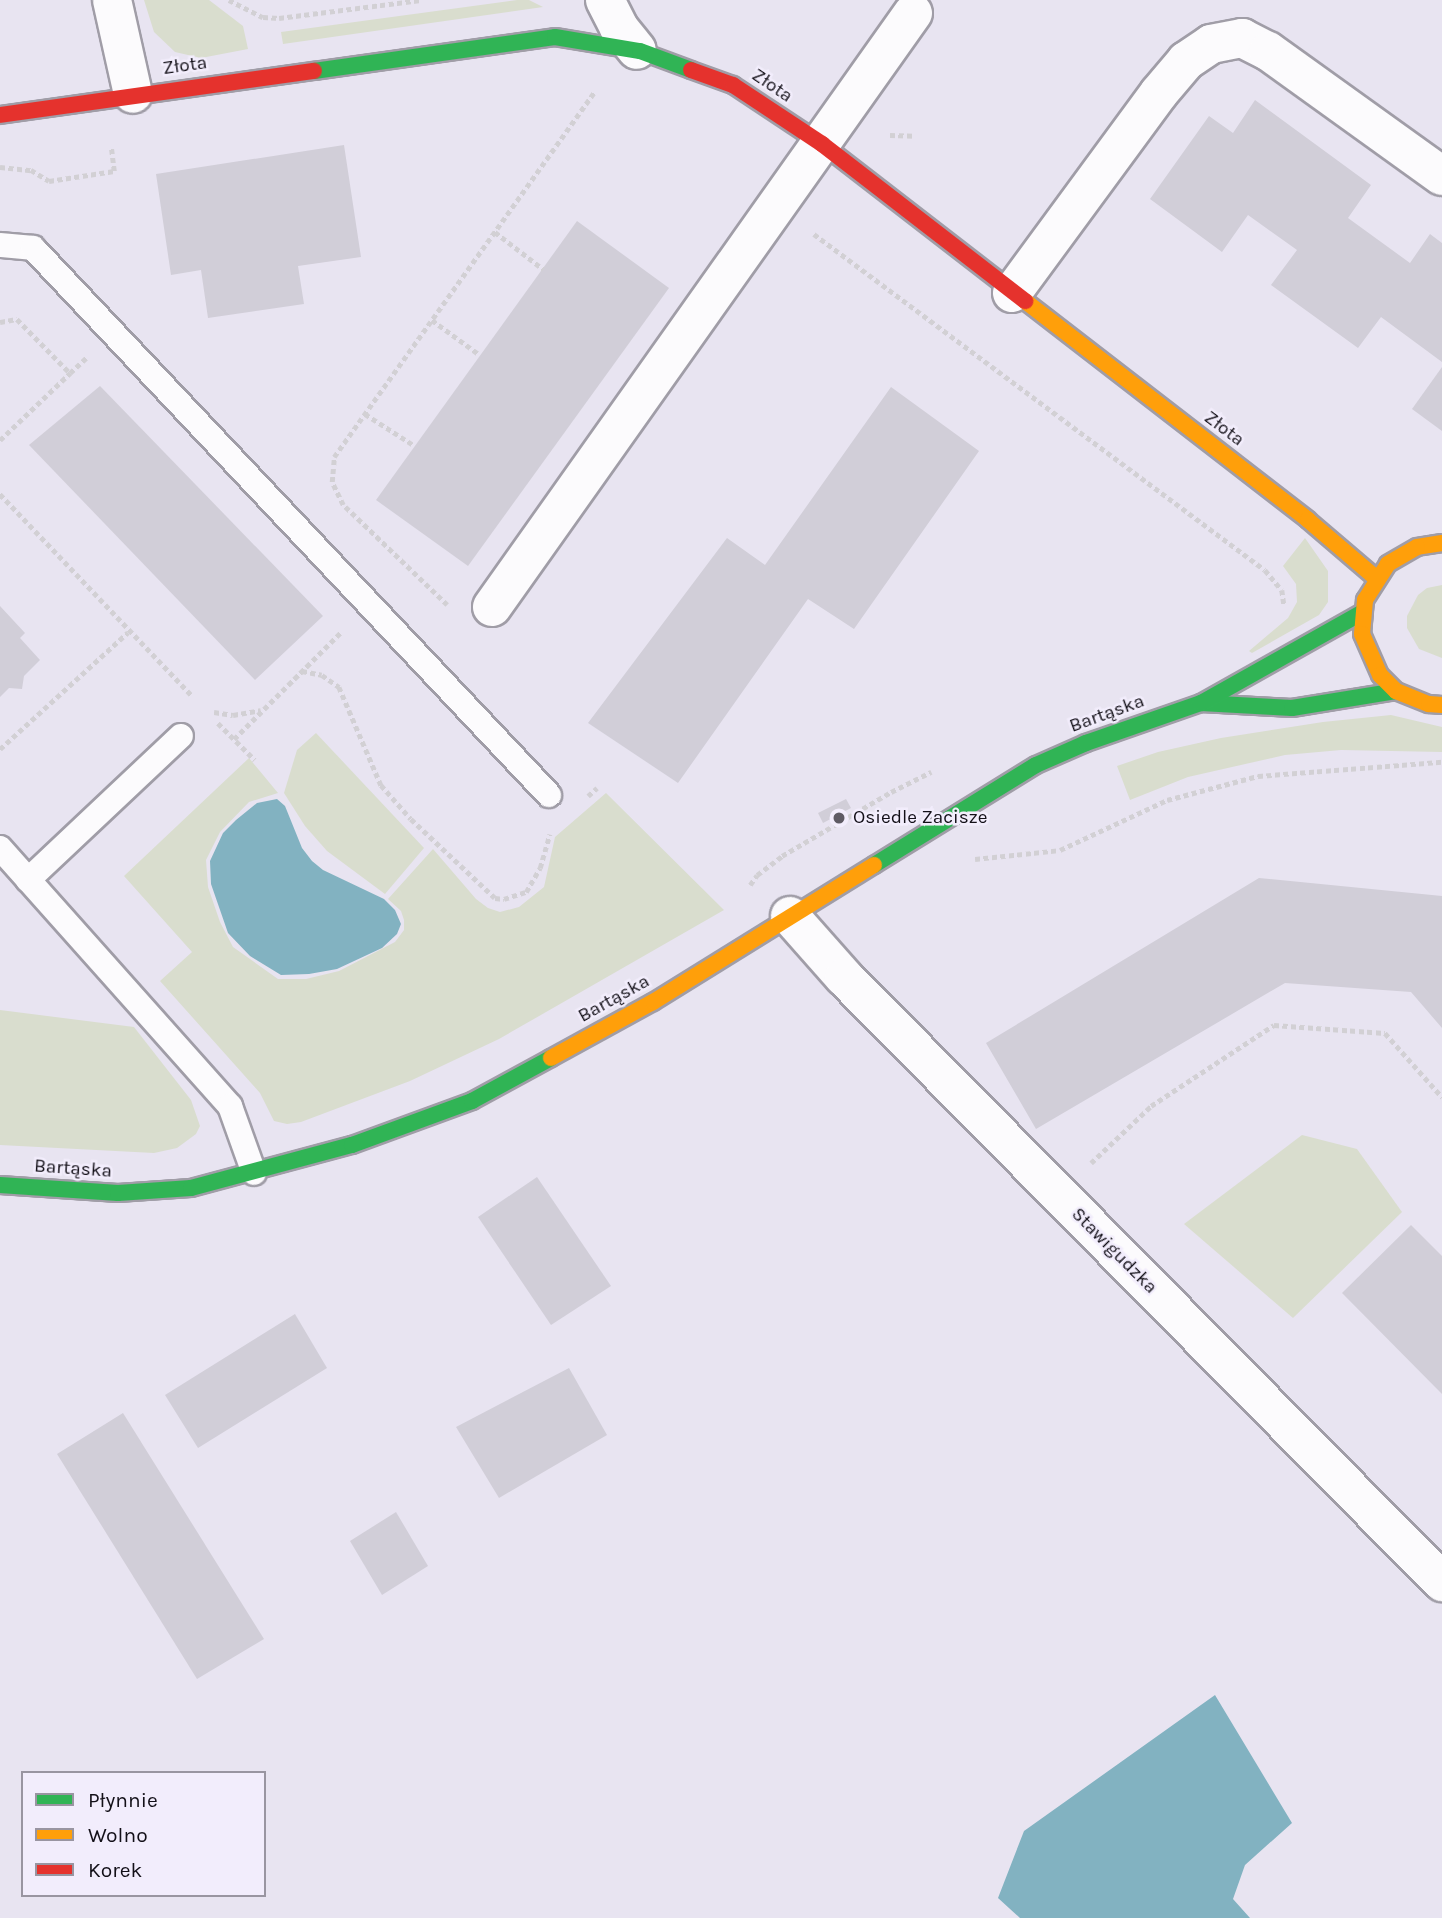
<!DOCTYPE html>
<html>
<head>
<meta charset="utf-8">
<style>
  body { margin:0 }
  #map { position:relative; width:1442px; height:1918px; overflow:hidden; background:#e8e4f1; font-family:Karla,sans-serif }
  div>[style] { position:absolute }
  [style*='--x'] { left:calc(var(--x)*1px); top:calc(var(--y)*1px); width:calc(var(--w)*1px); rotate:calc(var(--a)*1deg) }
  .green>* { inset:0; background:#d9ddce }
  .water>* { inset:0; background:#82b2c1 }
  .building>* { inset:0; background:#d1ced8 }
  .path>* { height:4.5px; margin-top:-2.25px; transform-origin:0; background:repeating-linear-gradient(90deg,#d2d0d4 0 5px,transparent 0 8.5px) }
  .roads { filter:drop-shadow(2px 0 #a09da7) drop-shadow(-2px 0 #a09da7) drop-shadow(0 2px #a09da7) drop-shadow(0 -2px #a09da7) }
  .lane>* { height:24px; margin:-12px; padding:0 12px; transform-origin:12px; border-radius:12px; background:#fcfbfd }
  .street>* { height:38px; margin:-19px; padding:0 19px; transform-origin:19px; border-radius:19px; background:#fcfbfd }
  .fast>* { height:16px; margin:-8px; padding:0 8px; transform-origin:8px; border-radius:8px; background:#30b455 }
  .slow>* { height:16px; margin:-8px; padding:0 8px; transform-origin:8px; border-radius:8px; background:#ff9f0a }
  .jam>* { height:16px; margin:-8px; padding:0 8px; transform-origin:8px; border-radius:8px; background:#e5322d }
  .dots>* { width:19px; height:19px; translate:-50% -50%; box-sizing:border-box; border:4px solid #f2edfc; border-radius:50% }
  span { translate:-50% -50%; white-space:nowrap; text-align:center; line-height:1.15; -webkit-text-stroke:5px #f2edfc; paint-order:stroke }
  .street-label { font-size:19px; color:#131018 }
  .poi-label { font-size:19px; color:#131018 }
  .left { translate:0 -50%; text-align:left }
  .legend { position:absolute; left:21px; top:1771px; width:245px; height:126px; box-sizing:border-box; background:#f2edfc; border:2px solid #9995a1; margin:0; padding:9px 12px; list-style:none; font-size:21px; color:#131018 }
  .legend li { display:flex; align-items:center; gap:14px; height:35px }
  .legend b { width:35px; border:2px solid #9995a1 }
</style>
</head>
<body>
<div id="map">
  <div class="green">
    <i style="clip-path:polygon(144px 0,209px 0,243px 26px,248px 49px,201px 58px,175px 52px,154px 32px)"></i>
    <i style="clip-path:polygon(517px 0,529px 0,543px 7px,283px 44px,281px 32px)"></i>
    <i style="clip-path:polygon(1305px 538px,1328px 571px,1328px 602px,1319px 615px,1252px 653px,1249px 651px,1288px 618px,1297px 602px,1296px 584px,1283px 566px)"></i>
    <i style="clip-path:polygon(1442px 585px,1442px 658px,1419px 649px,1407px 628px,1407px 616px,1418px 595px,1427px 588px)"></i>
    <i style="clip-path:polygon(1391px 715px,1442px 727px,1442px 752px,1341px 750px,1285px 755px,1188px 777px,1130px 800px,1117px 766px,1158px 752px,1221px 738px,1323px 722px)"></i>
    <i style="clip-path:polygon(316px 733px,424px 848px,385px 894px,327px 851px,305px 826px,284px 793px,297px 750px)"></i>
    <i style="clip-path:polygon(249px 758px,278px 793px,249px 802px,220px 832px,206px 860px,208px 887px,220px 922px,233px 947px,278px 979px,306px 979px,339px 971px,395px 942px,404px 930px,404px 920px,401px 911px,388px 899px,433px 849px,476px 899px,488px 908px,500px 912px,519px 907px,544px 887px,555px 837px,606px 793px,724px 910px,499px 1039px,410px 1081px,301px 1122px,287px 1124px,274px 1121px,260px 1093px,160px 981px,192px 952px,124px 876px)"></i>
    <i style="clip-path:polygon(0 1010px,134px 1027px,191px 1100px,200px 1126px,196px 1134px,177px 1148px,154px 1153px,0 1145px)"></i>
    <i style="clip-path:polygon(1302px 1135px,1357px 1149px,1402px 1212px,1293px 1318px,1184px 1224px)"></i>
  </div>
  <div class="water">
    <i style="clip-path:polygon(277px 799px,285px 806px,302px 848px,312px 861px,323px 870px,384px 899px,395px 910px,401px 924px,397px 934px,382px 948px,337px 969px,309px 974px,281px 975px,250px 956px,228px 933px,211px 884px,210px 861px,223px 833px,236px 820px,257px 803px)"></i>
    <i style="clip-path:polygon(1215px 1695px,1292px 1823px,1245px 1865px,1233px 1899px,1250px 1918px,1020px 1918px,998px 1898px,1024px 1831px)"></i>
  </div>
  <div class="building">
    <i style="clip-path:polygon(1255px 100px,1371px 185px,1348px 218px,1410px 263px,1430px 234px,1442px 243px,1442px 362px,1381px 317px,1358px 348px,1271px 285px,1297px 250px,1248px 215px,1222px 252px,1150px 199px,1209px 116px,1233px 133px)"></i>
    <i style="clip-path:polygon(344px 145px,361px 257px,298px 266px,304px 304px,208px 318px,201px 270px,171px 275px,156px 174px)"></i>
    <i style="clip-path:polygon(577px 221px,669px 288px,468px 566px,376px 500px)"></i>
    <i style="clip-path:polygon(1442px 367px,1442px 431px,1412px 409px)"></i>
    <i style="clip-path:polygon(100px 386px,323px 616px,255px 680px,29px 445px)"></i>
    <i style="clip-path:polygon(891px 387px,979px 451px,854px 629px,808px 599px,678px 783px,588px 723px,727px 538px,765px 565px)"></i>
    <i style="clip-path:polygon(0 606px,25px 633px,20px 638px,40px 660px,24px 676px,22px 689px,9px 688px,0 697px)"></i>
    <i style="clip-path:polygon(846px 799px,851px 808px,823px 823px,818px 813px)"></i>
    <i style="clip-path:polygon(1259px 878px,1442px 896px,1442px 1028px,1411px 992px,1285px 983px,1036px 1129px,986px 1043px)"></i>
    <i style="clip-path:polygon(537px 1177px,611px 1286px,551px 1325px,478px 1217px)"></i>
    <i style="clip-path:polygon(1411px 1225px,1442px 1256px,1442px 1394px,1342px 1293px)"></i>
    <i style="clip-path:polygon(295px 1314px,327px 1368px,198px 1448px,165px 1395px)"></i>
    <i style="clip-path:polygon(569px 1368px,607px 1435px,499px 1498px,456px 1427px)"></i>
    <i style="clip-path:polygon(123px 1413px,264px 1639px,197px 1679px,57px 1454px)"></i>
    <i style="clip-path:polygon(396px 1512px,428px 1566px,382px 1595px,350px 1541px)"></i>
  </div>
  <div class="path">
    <i style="--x:229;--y:0;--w:38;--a:27"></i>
    <i style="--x:263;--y:17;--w:16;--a:4"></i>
    <i style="--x:279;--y:18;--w:143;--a:-7.2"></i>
    <i style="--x:890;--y:135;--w:25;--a:2"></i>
    <i style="--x:0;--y:167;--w:31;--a:6"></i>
    <i style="--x:31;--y:170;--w:21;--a:31"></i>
    <i style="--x:49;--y:181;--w:66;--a:-8.7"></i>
    <i style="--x:114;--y:171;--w:25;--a:-97"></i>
    <i style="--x:495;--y:232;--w:61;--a:37.6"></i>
    <i style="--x:814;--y:234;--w:562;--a:36.69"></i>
    <i style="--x:1265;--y:570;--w:26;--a:50"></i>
    <i style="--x:1282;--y:590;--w:15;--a:82"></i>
    <i style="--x:432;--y:320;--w:59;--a:36.1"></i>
    <i style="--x:0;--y:322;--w:17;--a:-10"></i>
    <i style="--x:17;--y:319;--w:76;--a:45.5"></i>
    <i style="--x:70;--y:373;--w:22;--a:-43"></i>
    <i style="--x:365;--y:414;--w:59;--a:32.6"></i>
    <i style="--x:0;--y:440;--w:97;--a:-43.7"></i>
    <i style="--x:0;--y:494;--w:280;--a:46.4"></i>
    <i style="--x:447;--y:605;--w:144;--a:-136.1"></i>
    <i style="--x:343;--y:505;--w:25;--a:-116"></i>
    <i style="--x:332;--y:482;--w:25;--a:-85"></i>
    <i style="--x:334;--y:457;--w:450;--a:-54.5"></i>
    <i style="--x:302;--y:671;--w:20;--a:11"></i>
    <i style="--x:322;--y:675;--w:21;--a:35"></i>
    <i style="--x:339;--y:687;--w:107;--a:66.8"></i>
    <i style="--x:381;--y:785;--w:45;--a:48.6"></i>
    <i style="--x:411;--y:819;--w:115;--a:43.2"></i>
    <i style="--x:495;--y:898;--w:9;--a:6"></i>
    <i style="--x:504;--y:899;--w:23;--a:-18"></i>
    <i style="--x:526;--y:892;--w:28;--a:-60"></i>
    <i style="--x:540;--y:868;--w:35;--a:-74"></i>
    <i style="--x:214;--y:712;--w:19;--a:9"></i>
    <i style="--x:233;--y:715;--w:28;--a:-10"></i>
    <i style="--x:218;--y:723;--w:52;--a:45"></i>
    <i style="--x:234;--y:739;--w:151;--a:-45"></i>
    <i style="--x:0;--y:749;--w:173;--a:-42.4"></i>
    <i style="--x:588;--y:796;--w:12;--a:-42"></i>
    <i style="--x:975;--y:859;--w:85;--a:-6"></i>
    <i style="--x:1060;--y:850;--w:118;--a:-25"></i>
    <i style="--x:1167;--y:800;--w:94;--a:-14.8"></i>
    <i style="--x:1258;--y:776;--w:185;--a:-4.4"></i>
    <i style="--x:750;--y:885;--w:12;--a:-55"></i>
    <i style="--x:757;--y:875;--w:31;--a:-37"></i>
    <i style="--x:782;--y:856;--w:126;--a:-30.4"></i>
    <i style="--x:891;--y:792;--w:45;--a:-26.6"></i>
    <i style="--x:1091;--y:1163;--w:83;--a:-43.5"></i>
    <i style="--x:1151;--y:1106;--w:147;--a:-33.4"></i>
    <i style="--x:1274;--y:1025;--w:111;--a:4.1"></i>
    <i style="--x:1385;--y:1033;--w:86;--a:48.3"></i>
  </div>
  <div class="roads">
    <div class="lane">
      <i style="--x:0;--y:245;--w:33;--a:5"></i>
      <i style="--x:33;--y:248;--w:752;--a:46.67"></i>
      <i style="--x:0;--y:848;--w:346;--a:48.3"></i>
      <i style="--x:230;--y:1106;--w:71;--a:70.3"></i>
      <i style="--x:28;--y:880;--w:210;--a:-43.3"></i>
    </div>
    <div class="street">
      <i style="--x:112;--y:0;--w:96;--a:77.4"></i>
      <i style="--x:605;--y:0;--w:31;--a:63"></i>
      <i style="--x:619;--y:28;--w:28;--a:51"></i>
      <i style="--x:1012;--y:293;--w:248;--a:-53.7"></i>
      <i style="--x:1159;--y:93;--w:42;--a:-49.8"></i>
      <i style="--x:1186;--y:61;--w:30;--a:-34"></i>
      <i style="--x:1211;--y:44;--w:32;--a:-11"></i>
      <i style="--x:1242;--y:38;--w:29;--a:27"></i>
      <i style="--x:1268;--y:51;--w:214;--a:35.7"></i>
      <i style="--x:492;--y:607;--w:728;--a:-54.67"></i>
      <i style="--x:790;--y:916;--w:81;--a:48.5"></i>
      <i style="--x:844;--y:977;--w:851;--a:45.33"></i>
    </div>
    <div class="fast">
      <i style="--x:314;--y:71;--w:243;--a:-8"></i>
      <i style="--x:555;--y:37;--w:86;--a:9.4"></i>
      <i style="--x:640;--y:51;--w:54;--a:20.4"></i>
      <i style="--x:1201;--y:703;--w:91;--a:3.1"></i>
      <i style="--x:1292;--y:708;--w:105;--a:-9.3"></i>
      <i style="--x:874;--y:865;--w:190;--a:-31.7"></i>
      <i style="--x:1036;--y:765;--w:55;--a:-23.7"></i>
      <i style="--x:1086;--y:743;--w:122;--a:-19.2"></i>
      <i style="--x:1201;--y:703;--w:186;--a:-29.3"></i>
      <i style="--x:0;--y:1185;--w:118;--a:3.9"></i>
      <i style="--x:118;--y:1193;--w:73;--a:-3.9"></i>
      <i style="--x:191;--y:1188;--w:167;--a:-15"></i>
      <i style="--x:352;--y:1145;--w:128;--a:-20.1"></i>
      <i style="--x:472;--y:1101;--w:90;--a:-28.6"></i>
    </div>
    <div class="slow">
      <i style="--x:1025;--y:301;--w:358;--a:37.7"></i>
      <i style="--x:1308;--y:520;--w:89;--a:40.5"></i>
      <i style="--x:1442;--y:543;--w:25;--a:171"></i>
      <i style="--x:1417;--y:547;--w:34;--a:150"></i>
      <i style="--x:1388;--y:564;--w:43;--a:122.6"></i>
      <i style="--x:1365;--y:600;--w:34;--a:95"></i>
      <i style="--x:1362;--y:634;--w:45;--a:66.3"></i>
      <i style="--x:1380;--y:675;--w:23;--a:45"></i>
      <i style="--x:1396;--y:691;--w:35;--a:22"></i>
      <i style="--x:1429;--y:704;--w:13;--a:4"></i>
      <i style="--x:551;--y:1058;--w:116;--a:-28.8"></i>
      <i style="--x:653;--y:1002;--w:260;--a:-31.8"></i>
    </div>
    <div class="jam">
      <i style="--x:691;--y:70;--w:45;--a:19.7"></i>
      <i style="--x:733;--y:85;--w:107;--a:33.5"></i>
      <i style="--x:822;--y:144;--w:257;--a:37.7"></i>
      <i style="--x:0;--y:115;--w:317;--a:-8"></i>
    </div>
  </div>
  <div class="dots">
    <i style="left:839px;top:818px;background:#5e5a64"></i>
  </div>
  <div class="street-label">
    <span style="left:185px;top:66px;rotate:-8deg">Złota</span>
    <span style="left:772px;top:86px;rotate:34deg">Złota</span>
    <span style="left:1224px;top:429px;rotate:37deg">Złota</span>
    <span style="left:1107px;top:714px;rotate:-20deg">Bartąska</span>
    <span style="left:614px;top:999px;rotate:-29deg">Bartąska</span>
    <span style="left:73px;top:1169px;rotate:4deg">Bartąska</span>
    <span style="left:1114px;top:1251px;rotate:45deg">Stawigudzka</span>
  </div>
  <div class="poi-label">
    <span class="left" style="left:853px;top:818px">Osiedle Zacisze</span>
  </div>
  <ul class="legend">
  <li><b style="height:9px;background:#30b455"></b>Płynnie</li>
  <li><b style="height:9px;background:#ff9f0a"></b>Wolno</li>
  <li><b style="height:9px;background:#e5322d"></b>Korek</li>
  </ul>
</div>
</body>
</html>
